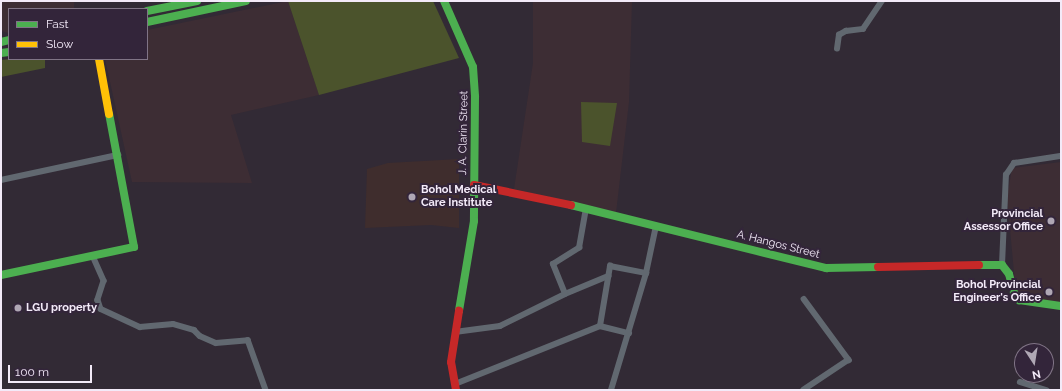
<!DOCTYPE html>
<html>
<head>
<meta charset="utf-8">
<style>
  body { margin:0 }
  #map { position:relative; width:1062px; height:391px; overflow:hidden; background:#322a35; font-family:Raleway,sans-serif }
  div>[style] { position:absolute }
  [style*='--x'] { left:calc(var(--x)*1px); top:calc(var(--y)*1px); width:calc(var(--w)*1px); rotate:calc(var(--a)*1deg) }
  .commercial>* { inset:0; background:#3d2d34 }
  .medical>* { inset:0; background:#3f2d2d }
  .green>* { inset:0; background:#4b532c }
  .street>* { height:5.5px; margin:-2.75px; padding:0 2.75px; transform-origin:2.75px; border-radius:2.75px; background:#616870 }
  .fast>* { height:8px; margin:-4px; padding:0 4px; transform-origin:4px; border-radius:4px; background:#4caf50 }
  .slow>* { height:8px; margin:-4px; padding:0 4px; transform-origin:4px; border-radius:4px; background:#ffc107 }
  .jam>* { height:8px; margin:-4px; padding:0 4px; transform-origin:4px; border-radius:4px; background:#c62828 }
  .dots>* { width:11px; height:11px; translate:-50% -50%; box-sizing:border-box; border:2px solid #33253a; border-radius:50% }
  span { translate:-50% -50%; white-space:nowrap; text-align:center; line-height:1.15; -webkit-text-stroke:4px #33253a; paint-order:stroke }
  .street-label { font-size:11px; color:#f3eaf8 }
  .poi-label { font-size:11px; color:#f3eaf8; font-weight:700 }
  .left { translate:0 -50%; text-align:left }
  .right { translate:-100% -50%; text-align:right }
  .frame { position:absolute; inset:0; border:2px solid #f3eaf8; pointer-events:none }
  .legend { position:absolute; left:8px; top:8px; width:140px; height:52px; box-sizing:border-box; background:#33253a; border:1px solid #807486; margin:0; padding:5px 7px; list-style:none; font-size:12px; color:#f3eaf8 }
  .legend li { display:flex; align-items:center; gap:8px; height:20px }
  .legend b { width:20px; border:1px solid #807486 }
  .north { position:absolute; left:1014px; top:343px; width:40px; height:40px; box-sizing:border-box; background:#33253a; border:1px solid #807486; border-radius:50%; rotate:168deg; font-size:11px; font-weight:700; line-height:16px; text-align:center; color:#f3eaf8 }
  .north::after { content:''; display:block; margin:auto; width:14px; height:18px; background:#afa7b4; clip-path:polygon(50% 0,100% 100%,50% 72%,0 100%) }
  .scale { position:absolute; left:8px; top:365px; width:84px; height:18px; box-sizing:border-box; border:2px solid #f3eaf8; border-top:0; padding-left:5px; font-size:12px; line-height:14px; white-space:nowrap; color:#f3eaf8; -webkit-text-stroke:3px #33253a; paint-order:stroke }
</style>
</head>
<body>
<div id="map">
  <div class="commercial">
    <i style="clip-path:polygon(1px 1px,74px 1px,74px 9px,9px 9px,8px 33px,1px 31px)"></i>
    <i style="clip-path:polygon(288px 1px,319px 95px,231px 115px,252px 183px,132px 182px,105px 59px,147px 59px,147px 30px)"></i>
    <i style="clip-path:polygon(533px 1px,632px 1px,629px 102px,616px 213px,514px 189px,533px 63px)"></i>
    <i style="clip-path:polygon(1061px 162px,1061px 302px,1028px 300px,1016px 294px,1007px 197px,1012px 168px)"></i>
  </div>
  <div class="medical">
    <i style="clip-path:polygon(459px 159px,459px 228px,431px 225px,365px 228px,367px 169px,388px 163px)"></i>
  </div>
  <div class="green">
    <i style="clip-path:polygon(288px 1px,433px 1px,459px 58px,319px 95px)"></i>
    <i style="clip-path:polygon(9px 59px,45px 59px,45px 68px,1px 77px,1px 60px)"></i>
    <i style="clip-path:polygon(581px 102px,617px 103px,610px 146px,582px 142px)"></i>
  </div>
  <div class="street">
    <i style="--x:837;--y:49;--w:14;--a:-82"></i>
    <i style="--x:839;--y:35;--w:8;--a:-30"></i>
    <i style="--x:846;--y:31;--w:17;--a:-7"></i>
    <i style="--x:863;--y:29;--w:34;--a:-56"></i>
    <i style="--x:1;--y:180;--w:120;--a:-12.1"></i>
    <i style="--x:93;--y:256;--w:27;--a:66"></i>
    <i style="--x:104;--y:281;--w:20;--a:108"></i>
    <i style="--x:98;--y:300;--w:9;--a:72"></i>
    <i style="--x:101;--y:309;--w:43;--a:24.8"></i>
    <i style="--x:140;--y:327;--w:33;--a:-5"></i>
    <i style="--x:173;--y:324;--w:22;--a:16"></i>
    <i style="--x:194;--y:330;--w:8;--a:45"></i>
    <i style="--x:200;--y:336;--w:17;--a:24"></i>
    <i style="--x:216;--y:343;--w:32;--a:-5"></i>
    <i style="--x:248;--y:340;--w:53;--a:70.2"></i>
    <i style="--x:1002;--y:265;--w:90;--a:-87.5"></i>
    <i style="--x:1006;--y:175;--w:14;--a:-56"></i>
    <i style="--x:1014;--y:163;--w:48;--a:-8.5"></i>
    <i style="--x:565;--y:294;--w:47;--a:-22.7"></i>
    <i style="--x:804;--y:299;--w:76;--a:53.6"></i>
    <i style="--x:849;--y:360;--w:54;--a:146.3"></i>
    <i style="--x:600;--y:326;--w:61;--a:-80.5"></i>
    <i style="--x:610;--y:266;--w:37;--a:11"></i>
    <i style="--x:455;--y:332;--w:45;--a:-7.6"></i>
    <i style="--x:500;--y:326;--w:72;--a:-26.2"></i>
    <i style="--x:565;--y:294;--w:32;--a:-112"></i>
    <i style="--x:553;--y:264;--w:31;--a:-32"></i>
    <i style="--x:579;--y:248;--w:39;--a:-80"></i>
    <i style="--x:1020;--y:382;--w:28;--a:17"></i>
    <i style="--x:455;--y:384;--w:156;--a:-21.8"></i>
    <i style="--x:600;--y:326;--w:30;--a:14"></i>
    <i style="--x:611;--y:390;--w:122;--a:-73.3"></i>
    <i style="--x:646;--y:273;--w:48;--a:-78"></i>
  </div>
  <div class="fast">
    <i style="--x:444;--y:1;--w:72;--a:66.3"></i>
    <i style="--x:473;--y:67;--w:30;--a:86"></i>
    <i style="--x:475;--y:97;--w:124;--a:90.5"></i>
    <i style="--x:474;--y:221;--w:91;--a:99.5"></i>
    <i style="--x:147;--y:11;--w:51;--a:-11.3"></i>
    <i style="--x:147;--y:22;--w:101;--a:-12"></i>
    <i style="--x:1;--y:42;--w:8;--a:-14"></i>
    <i style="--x:1;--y:53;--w:8;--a:-7"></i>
    <i style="--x:571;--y:205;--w:263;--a:13.9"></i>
    <i style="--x:826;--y:268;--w:52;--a:-1.1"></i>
    <i style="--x:979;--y:265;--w:23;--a:0"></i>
    <i style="--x:1002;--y:265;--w:11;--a:52"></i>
    <i style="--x:1009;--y:274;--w:20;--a:75"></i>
    <i style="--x:1014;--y:293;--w:9;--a:54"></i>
    <i style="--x:1019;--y:300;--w:42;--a:8.1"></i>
    <i style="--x:1;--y:275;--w:136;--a:-11.9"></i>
    <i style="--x:134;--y:247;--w:135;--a:-100.6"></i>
  </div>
  <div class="slow">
    <i style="--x:99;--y:59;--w:56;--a:79.7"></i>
  </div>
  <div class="jam">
    <i style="--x:474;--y:185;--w:99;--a:11.7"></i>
    <i style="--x:878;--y:267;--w:101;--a:-1.1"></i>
    <i style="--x:456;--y:390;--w:28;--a:-100"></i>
    <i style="--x:451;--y:362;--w:52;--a:-81.1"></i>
  </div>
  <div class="dots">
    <i style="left:412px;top:197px;background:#afa7b4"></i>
    <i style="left:1051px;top:221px;background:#afa7b4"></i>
    <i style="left:1049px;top:292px;background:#afa7b4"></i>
    <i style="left:18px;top:308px;background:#afa7b4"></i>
  </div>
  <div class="street-label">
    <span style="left:464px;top:133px;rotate:-89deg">J. A. Clarin Street</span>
    <span style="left:778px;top:245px;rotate:14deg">A. Hangos Street</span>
  </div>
  <div class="poi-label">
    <span class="left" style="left:421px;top:197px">Bohol Medical<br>Care Institute</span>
    <span class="right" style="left:1043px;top:221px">Provincial<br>Assessor Office</span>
    <span class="right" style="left:1041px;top:292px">Bohol Provincial<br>Engineer's Office</span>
    <span class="left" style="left:26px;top:308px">LGU property</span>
  </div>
  <div class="frame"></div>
  <ul class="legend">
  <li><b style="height:5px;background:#4caf50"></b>Fast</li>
  <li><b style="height:5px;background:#ffc107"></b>Slow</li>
  </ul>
  <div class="north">N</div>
  <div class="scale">100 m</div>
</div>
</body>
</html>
